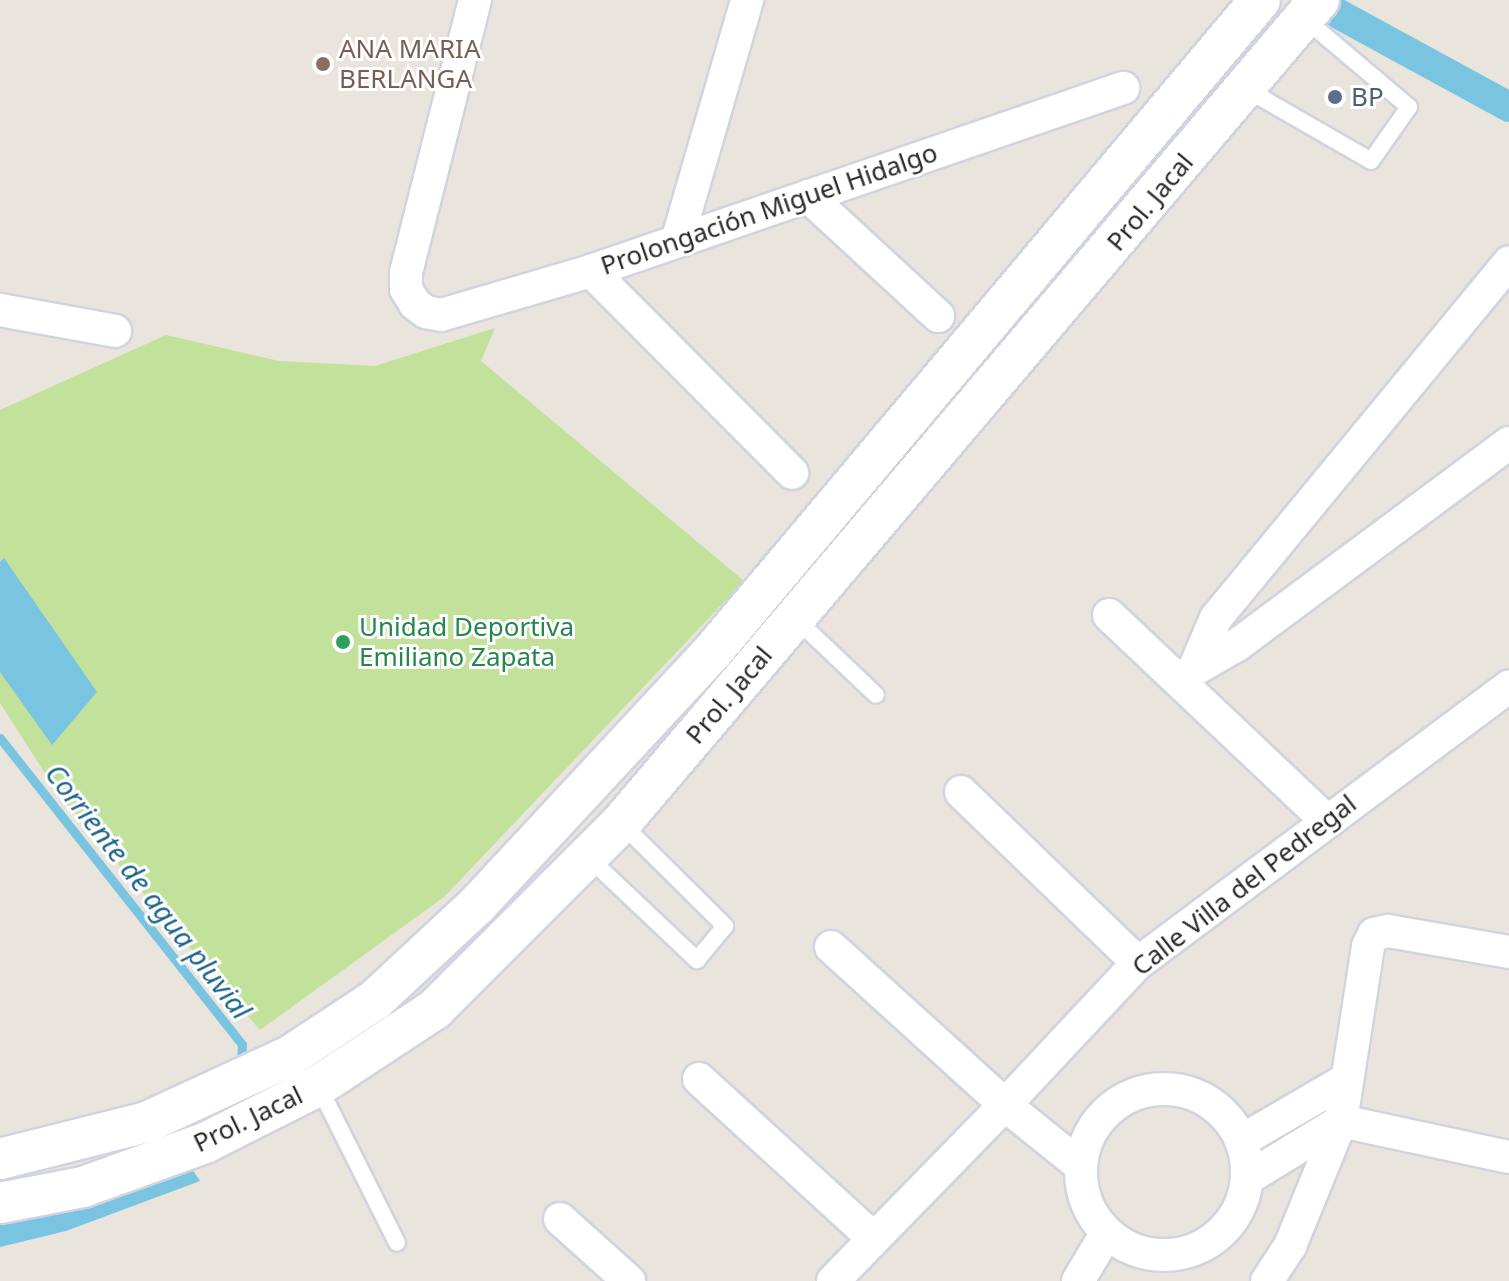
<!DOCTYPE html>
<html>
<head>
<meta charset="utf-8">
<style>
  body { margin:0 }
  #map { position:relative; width:1509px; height:1281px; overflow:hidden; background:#e9e4dc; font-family:"Noto Sans",sans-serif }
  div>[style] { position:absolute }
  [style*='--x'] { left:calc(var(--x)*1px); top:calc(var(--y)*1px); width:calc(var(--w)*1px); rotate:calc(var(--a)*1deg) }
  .pitch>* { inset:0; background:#c2e19a }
  .water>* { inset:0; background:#79c4e1 }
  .stream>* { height:9px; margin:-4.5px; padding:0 4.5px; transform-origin:4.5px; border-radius:4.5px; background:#79c4e1 }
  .canal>* { height:30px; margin:-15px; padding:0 15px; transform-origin:15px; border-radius:15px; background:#79c4e1 }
  .roads { filter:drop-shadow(2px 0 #d1d4e0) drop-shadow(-2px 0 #d1d4e0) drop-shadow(0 2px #d1d4e0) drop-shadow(0 -2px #d1d4e0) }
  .service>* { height:16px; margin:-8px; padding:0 8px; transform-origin:8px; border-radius:8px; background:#fff }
  .minor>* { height:32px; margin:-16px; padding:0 16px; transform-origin:16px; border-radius:16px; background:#fff }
  .minor>.ring { margin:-16px; padding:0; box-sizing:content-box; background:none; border:32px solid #fff; border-radius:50% }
  .tertiary>* { height:40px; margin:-20px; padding:0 20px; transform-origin:20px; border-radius:20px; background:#fff }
  .dots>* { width:22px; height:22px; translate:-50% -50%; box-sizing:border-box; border:4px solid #fff; border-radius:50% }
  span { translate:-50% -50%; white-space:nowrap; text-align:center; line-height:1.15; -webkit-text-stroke:6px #fff; paint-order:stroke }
  .education-label { font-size:26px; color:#785e54 }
  .left { translate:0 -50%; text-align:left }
  .service-label { font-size:26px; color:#4e5e75 }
  .street-label { font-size:26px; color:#292929 }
  .leisure-label { font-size:26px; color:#27864d }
  .water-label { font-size:28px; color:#1b638a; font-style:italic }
</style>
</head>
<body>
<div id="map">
  <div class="pitch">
    <i style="clip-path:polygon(495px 328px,481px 361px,744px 581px,444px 897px,260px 1030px,57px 792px,0 703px,0 410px,166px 335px,279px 361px,375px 366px)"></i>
  </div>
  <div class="water">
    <i style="clip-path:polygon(4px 558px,97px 692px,52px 745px,0 672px,0 562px)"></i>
    <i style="clip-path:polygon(190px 1166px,200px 1181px,66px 1231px,0 1247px,0 1221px)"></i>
  </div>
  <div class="stream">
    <i style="--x:0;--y:738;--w:390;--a:51.7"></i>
    <i style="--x:242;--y:1044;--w:22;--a:93"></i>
  </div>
  <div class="canal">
    <i style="--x:1313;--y:0;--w:223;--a:28.6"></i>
  </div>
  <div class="roads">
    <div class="service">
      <i style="--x:1246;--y:89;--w:144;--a:29.9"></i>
      <i style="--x:1371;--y:161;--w:66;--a:-54.9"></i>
      <i style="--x:1409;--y:107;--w:136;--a:-139.8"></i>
      <i style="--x:796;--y:619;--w:110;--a:43.5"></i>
      <i style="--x:589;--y:858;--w:149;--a:43.4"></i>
      <i style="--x:697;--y:960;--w:44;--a:-50.5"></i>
      <i style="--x:725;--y:926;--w:146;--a:-135.3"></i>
      <i style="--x:319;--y:1087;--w:174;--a:63.4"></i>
    </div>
    <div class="minor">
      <i style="--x:475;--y:0;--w:281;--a:104.2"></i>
      <i style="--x:406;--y:272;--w:17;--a:90"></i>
      <i style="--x:406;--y:289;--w:17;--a:59"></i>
      <i style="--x:415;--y:304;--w:14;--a:36"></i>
      <i style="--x:426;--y:312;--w:15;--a:11"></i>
      <i style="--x:441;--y:315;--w:156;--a:-16.3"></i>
      <i style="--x:591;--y:271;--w:563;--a:-18.98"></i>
      <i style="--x:808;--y:196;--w:177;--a:42.7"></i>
      <i style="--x:678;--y:238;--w:248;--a:-73.8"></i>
      <i style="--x:591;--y:271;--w:285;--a:45.1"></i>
      <i style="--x:0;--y:310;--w:117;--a:10.3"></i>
      <i style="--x:1109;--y:615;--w:299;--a:43.4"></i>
      <i style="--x:1195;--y:667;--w:53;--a:-66.8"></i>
      <i style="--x:1216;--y:618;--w:461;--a:-50.5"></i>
      <i style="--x:1187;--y:674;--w:58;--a:-30.1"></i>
      <i style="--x:1237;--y:645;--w:339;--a:-36.6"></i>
      <i style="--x:961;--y:792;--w:246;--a:44"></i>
      <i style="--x:831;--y:947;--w:235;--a:42.2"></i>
      <i style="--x:1005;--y:1105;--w:97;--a:38.8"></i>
      <i style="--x:699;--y:1079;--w:236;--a:42.4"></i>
      <i class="ring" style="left:1081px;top:1089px;width:134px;height:134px"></i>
      <i style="--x:1241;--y:1141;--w:121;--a:-30.2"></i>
      <i style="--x:1248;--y:1178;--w:109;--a:-31.5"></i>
      <i style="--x:1341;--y:1121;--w:172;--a:12.1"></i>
      <i style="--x:560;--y:1219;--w:93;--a:41.9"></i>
      <i style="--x:833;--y:1281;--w:246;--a:-45.7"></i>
      <i style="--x:1005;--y:1105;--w:195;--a:-46.9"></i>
      <i style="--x:1138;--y:963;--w:463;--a:-36.7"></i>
      <i style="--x:1078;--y:1281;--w:55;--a:-59.2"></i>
      <i style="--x:1267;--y:1281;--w:42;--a:-56.7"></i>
      <i style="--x:1290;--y:1246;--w:135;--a:-67.8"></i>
      <i style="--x:1341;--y:1121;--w:177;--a:-81.2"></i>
      <i style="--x:1368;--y:946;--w:13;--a:-63"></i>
      <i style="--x:1374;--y:934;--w:14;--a:-12"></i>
      <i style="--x:1388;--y:931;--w:123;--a:9.8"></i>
    </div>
    <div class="tertiary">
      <i style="--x:0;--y:1159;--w:152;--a:-14.1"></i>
      <i style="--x:147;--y:1122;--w:157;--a:-24.8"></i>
      <i style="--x:290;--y:1056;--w:102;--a:-33.4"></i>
      <i style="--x:375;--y:1000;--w:139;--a:-43"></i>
      <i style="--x:477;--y:905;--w:347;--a:-47.1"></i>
      <i style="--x:713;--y:651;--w:850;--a:-49.96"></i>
      <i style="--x:0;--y:1203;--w:85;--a:-10.9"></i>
      <i style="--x:83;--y:1187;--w:132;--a:-19.9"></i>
      <i style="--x:207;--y:1142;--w:124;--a:-26.8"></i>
      <i style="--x:318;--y:1086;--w:140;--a:-33.3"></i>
      <i style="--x:435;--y:1009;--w:263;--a:-45"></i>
      <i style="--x:621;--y:823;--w:1079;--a:-49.7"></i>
    </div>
  </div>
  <div class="dots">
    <i style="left:323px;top:64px;background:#8d6e63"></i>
    <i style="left:1335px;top:97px;background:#5c6f8a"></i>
    <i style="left:343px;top:642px;background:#2e9e5b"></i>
  </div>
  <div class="education-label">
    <span class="left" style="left:339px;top:64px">ANA MARIA<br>BERLANGA</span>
  </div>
  <div class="service-label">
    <span class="left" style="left:1351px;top:97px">BP</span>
  </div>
  <div class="street-label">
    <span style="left:1150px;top:202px;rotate:-50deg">Prol. Jacal</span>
    <span style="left:769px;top:209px;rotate:-19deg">Prolongación Miguel Hidalgo</span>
    <span style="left:729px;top:695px;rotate:-50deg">Prol. Jacal</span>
    <span style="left:1244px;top:885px;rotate:-38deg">Calle Villa del Pedregal</span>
    <span style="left:248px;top:1119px;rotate:-26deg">Prol. Jacal</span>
  </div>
  <div class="leisure-label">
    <span class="left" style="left:359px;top:642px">Unidad Deportiva<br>Emiliano Zapata</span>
  </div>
  <div class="water-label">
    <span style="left:149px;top:891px;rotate:52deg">Corriente de agua pluvial</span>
  </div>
</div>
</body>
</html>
